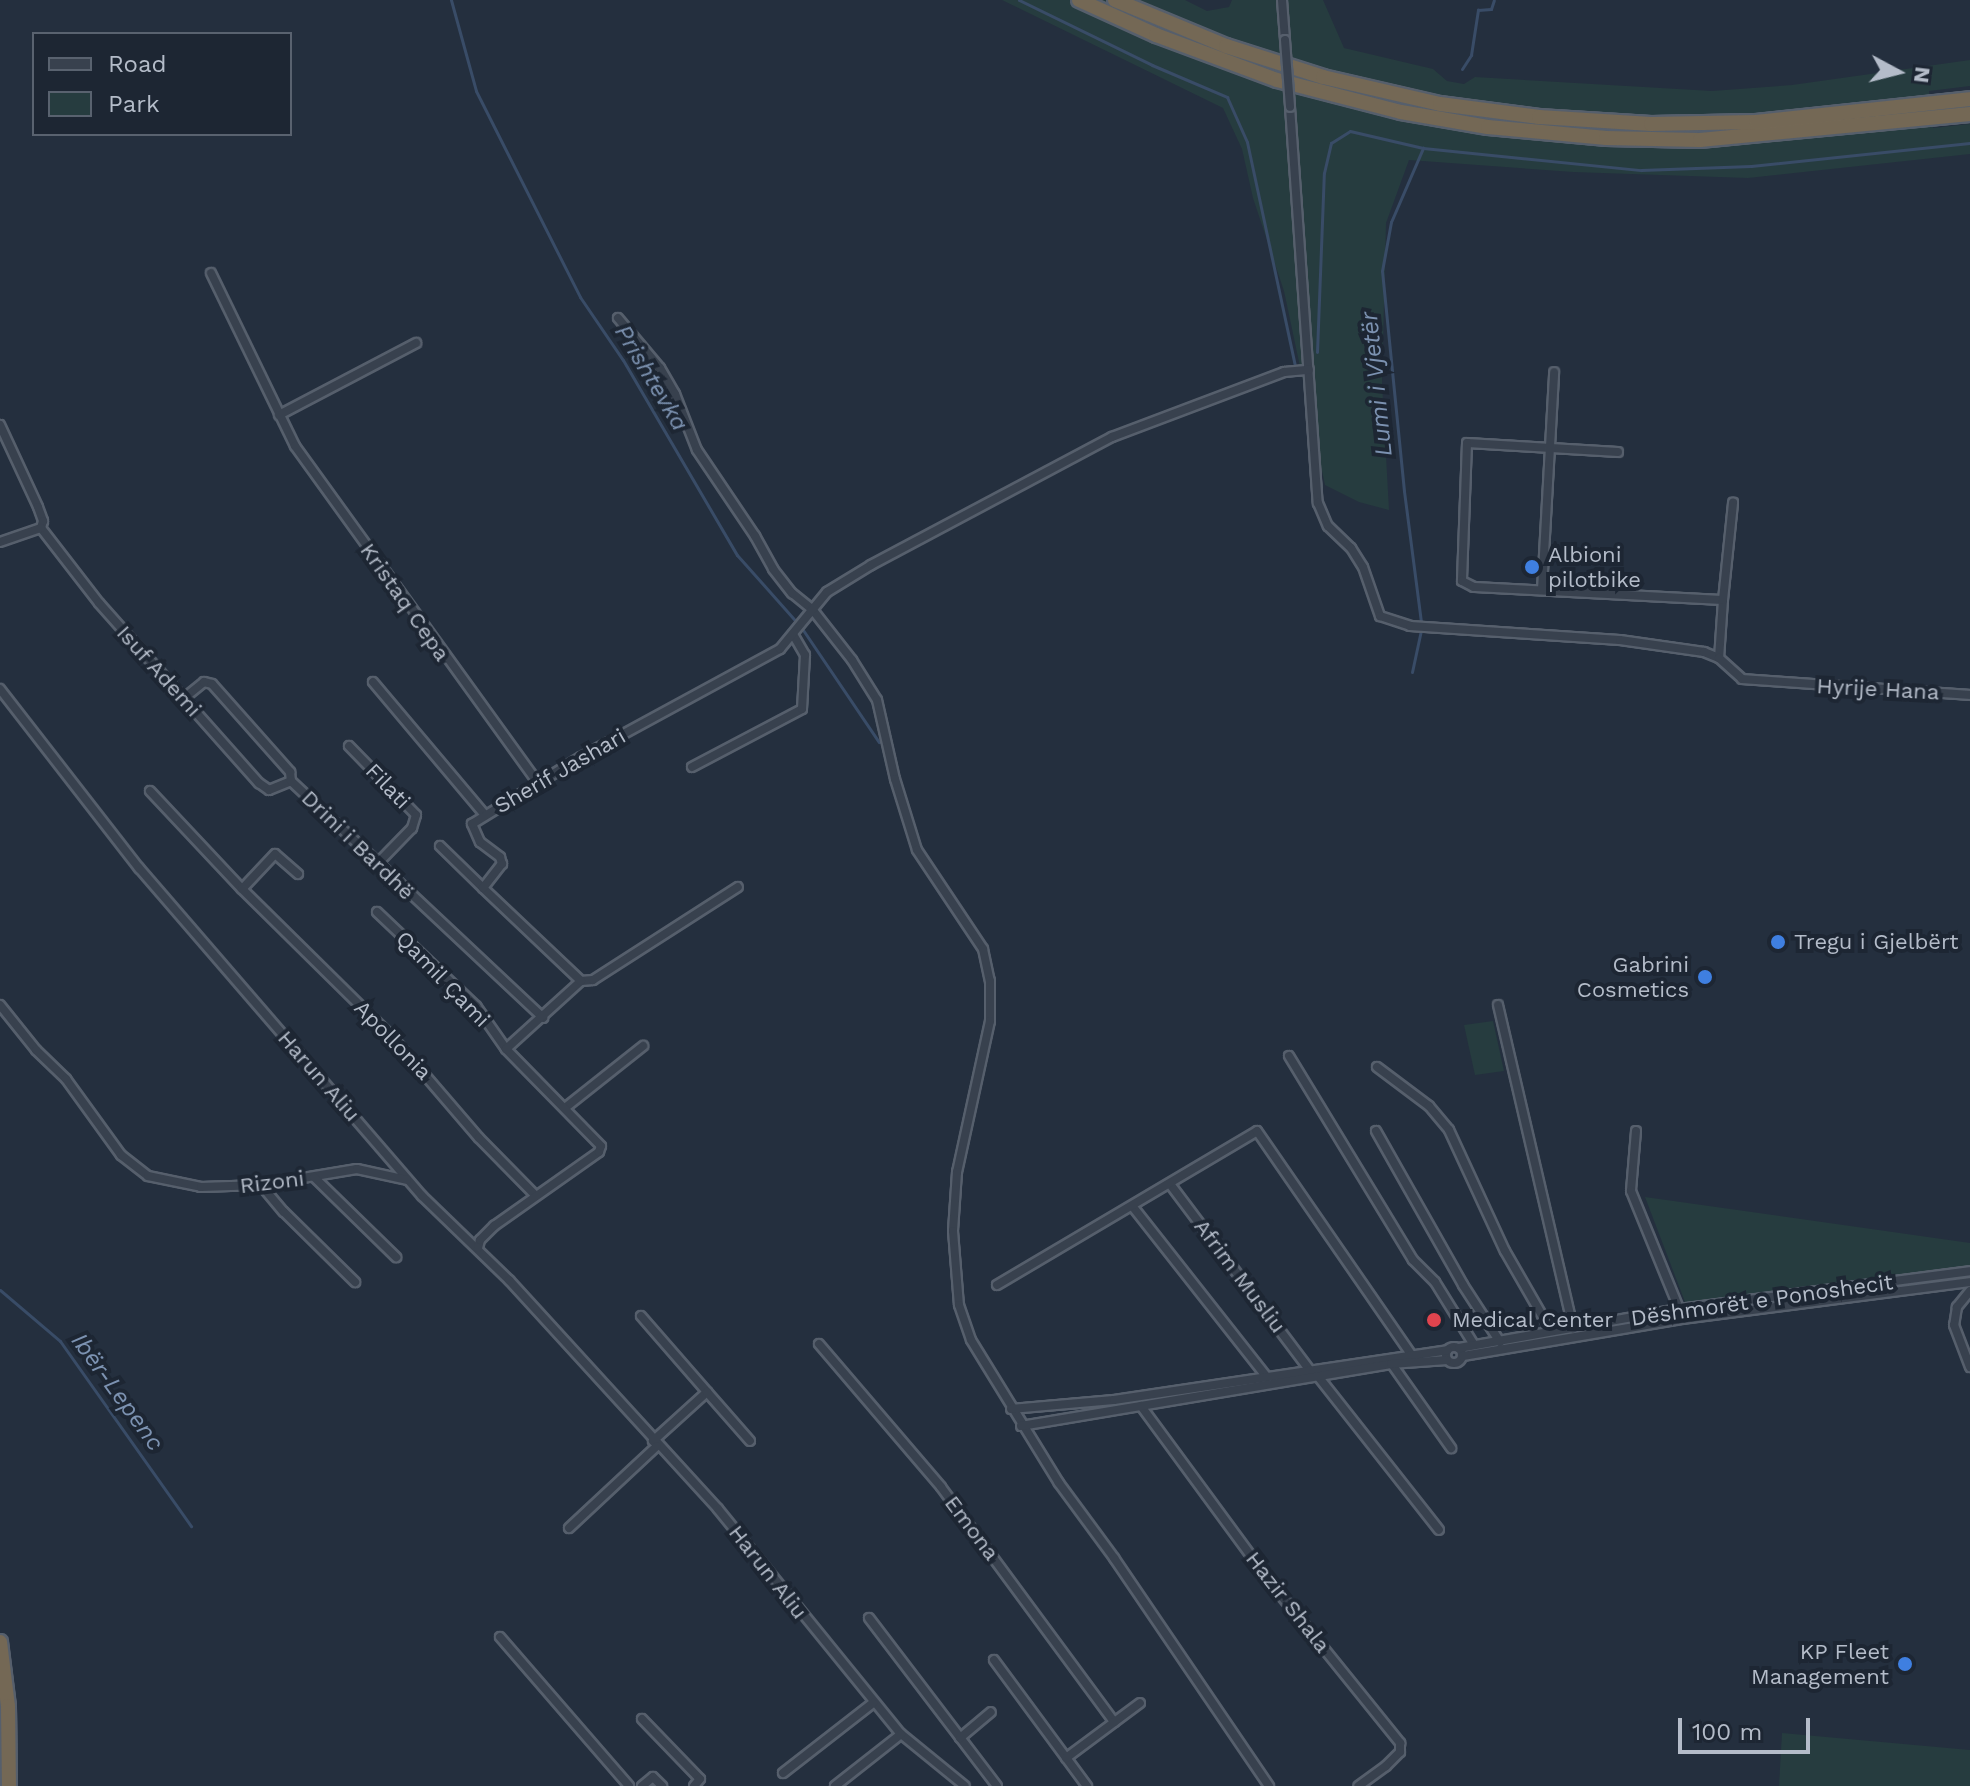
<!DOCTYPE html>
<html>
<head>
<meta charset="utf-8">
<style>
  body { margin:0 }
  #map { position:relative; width:1970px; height:1786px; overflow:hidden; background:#242f3e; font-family:"Work Sans",sans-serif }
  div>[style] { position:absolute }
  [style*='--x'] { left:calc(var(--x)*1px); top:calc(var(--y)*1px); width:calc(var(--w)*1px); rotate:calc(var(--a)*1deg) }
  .green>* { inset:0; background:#263c3f }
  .stream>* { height:3px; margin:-1.5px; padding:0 1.5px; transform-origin:1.5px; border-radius:1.5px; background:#394c67 }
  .roads { filter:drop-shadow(2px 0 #565f6c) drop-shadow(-2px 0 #565f6c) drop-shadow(0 2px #565f6c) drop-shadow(0 -2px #565f6c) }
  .street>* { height:8px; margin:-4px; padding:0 4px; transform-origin:4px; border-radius:4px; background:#38414e }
  .street>.ring { margin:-4px; padding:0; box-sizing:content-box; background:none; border:8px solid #38414e; border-radius:50% }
  .highway>* { height:14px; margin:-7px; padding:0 7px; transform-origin:7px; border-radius:7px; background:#746855 }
  .bridges { filter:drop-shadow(2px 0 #565f6c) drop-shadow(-2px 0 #565f6c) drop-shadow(0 2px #565f6c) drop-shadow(0 -2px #565f6c) }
  .street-bridge>* { height:8px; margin:-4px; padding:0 4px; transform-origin:4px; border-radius:4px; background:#38414e }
  .dots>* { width:22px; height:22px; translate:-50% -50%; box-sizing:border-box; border:4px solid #1d2633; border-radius:50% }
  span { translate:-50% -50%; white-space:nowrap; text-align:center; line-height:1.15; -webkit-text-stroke:8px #1d2633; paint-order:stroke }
  .poi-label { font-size:22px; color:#b4bcc9 }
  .left { translate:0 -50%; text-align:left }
  .right { translate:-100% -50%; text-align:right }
  .street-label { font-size:22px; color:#b4bcc9 }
  .water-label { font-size:24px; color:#7c92b1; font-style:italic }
  .legend { position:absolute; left:32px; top:32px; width:260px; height:104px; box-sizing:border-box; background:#1d2633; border:2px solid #59626f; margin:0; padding:10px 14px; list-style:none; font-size:24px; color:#b4bcc9 }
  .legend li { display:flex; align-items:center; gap:16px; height:40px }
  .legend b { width:40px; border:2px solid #59626f }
  .north { position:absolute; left:1858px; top:32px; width:80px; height:80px; -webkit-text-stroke:6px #1d2633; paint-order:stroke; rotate:97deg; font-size:22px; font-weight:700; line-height:32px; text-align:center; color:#b4bcc9 }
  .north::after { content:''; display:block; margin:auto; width:28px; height:36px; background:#b4bcc9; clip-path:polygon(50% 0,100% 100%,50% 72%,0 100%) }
  .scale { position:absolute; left:1678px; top:1718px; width:132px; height:36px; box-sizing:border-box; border:4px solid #b4bcc9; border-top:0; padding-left:10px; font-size:24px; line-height:28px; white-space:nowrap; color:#b4bcc9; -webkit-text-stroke:6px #1d2633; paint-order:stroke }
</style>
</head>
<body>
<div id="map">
  <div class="green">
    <i style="clip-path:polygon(1002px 0,1185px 0,1207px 11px,1229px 7px,1232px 0,1323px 0,1344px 48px,1433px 69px,1447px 81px,1464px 84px,1475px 77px,1712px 91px,1792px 85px,1970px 60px,1970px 86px,1929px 91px,1933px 128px,1970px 124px,1970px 154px,1748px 178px,1573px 172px,1409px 160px,1386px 223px,1382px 383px,1389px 510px,1359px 502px,1325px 485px,1284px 291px,1253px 198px,1242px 149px,1223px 108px)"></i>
    <i style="clip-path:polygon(1493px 1021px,1504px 1071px,1475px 1075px,1464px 1025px)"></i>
    <i style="clip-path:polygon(1645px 1197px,1970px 1243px,1970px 1283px,1844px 1296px,1790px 1295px,1690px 1315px)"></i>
    <i style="clip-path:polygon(1782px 1733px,1970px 1750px,1970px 1786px,1779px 1786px)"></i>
  </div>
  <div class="stream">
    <i style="--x:451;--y:0;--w:94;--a:74.6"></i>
    <i style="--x:476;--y:91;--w:231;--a:63.2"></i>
    <i style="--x:580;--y:297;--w:76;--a:55.7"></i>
    <i style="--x:623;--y:360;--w:226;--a:59.7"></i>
    <i style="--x:737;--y:555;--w:96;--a:48.4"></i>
    <i style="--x:801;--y:627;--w:139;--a:55.9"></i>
    <i style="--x:1019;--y:0;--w:148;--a:26"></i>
    <i style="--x:1152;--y:65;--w:82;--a:23.1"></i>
    <i style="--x:1227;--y:97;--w:49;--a:66"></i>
    <i style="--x:1247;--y:142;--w:228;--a:77.9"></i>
    <i style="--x:1462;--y:69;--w:17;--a:-57"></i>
    <i style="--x:1471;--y:55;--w:46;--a:-81.2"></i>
    <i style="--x:1478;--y:10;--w:13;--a:-4"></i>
    <i style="--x:1491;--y:9;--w:9;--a:-72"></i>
    <i style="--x:1317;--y:352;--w:179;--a:-87.8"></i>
    <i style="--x:1324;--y:173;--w:31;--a:-77"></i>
    <i style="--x:1331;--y:143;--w:22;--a:-32"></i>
    <i style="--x:1350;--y:131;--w:75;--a:13.1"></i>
    <i style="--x:1423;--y:148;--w:219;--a:5.8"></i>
    <i style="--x:1641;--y:170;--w:110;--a:-2.1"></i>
    <i style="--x:1751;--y:166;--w:220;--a:-6"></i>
    <i style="--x:1421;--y:622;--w:132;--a:-97.4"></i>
    <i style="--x:1404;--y:491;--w:221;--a:-95.7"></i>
    <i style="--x:1382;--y:271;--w:50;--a:-79.6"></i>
    <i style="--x:1391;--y:222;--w:81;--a:-66.6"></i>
    <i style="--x:1412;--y:672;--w:43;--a:-77.9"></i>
    <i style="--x:0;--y:1290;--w:79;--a:40.4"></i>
    <i style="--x:60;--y:1341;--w:227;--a:54.7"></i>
  </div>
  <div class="roads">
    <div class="street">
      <i style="--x:1282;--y:0;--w:40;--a:85.7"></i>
      <i style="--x:1290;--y:107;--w:397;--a:86"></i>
      <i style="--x:1318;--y:503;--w:25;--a:67"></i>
      <i style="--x:1328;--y:526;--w:32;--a:44"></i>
      <i style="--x:1351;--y:548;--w:22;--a:58"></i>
      <i style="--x:1363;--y:567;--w:52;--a:70.9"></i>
      <i style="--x:1380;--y:616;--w:32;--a:18"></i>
      <i style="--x:1410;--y:626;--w:210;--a:3.8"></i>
      <i style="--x:1620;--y:640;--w:85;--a:8.1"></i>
      <i style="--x:1704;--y:652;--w:16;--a:22"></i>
      <i style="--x:211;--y:273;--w:192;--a:64.1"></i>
      <i style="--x:295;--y:446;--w:415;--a:54.2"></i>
      <i style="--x:618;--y:318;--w:65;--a:50"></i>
      <i style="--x:660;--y:368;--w:30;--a:60"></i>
      <i style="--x:675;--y:394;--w:60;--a:68.6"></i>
      <i style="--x:697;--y:450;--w:104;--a:56"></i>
      <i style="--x:755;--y:536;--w:38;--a:61"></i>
      <i style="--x:773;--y:569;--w:31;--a:52"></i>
      <i style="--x:792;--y:593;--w:26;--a:39"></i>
      <i style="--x:812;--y:609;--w:65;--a:51.9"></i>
      <i style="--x:852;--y:660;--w:47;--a:58"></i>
      <i style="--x:877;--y:700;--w:81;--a:77.2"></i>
      <i style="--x:895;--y:779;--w:74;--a:72.8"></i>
      <i style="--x:917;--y:850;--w:119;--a:56.3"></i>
      <i style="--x:983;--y:949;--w:33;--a:78"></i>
      <i style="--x:990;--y:981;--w:40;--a:90"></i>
      <i style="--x:990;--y:1021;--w:155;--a:102.3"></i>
      <i style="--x:957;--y:1172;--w:59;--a:93.9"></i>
      <i style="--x:953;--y:1231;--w:74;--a:85.4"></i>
      <i style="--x:959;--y:1305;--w:37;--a:71"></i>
      <i style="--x:971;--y:1340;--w:168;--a:58.4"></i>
      <i style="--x:1059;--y:1483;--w:93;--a:53.7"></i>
      <i style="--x:1114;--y:1558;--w:276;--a:55.8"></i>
      <i style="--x:279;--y:415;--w:155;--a:-27.7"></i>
      <i style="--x:0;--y:425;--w:90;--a:65.1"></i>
      <i style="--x:38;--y:507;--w:15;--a:70"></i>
      <i style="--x:43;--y:521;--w:7;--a:106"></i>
      <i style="--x:1618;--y:452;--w:151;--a:-176.6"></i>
      <i style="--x:1467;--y:443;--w:138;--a:92.1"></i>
      <i style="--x:1462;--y:581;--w:13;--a:27"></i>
      <i style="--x:1474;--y:587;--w:249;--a:3"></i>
      <i style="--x:1723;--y:600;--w:58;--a:93.9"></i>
      <i style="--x:1719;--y:658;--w:31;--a:42"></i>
      <i style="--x:1742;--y:679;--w:229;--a:4"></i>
      <i style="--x:41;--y:528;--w:95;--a:52.3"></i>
      <i style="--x:99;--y:603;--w:241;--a:48.4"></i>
      <i style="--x:259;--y:783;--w:12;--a:35"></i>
      <i style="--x:269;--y:790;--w:24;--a:-22"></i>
      <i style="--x:0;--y:542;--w:43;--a:-18.9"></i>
      <i style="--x:1542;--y:590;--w:218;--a:-86.8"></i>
      <i style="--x:1723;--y:600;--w:98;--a:-84.1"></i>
      <i style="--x:373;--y:682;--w:174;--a:49.9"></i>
      <i style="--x:0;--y:689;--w:227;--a:52.2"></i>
      <i style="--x:139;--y:868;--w:433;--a:49.2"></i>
      <i style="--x:422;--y:1196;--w:121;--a:44"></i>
      <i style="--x:509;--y:1280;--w:310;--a:47.6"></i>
      <i style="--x:718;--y:1509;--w:290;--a:50.9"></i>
      <i style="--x:901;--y:1734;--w:82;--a:39.1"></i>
      <i style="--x:183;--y:699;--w:27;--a:-39"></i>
      <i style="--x:204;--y:682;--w:8;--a:14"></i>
      <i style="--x:212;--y:684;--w:118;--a:48.4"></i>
      <i style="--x:290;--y:772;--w:9;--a:84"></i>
      <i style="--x:291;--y:781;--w:346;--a:43.2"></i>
      <i style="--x:349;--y:746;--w:96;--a:45.8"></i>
      <i style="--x:416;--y:815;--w:14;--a:107"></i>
      <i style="--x:412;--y:828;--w:50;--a:134.2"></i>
      <i style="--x:692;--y:767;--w:124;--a:-27.8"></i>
      <i style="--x:802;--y:709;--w:54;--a:-86.8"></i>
      <i style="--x:805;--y:655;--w:24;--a:-120"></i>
      <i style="--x:150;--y:791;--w:134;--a:46.8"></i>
      <i style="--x:440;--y:846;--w:60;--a:44.3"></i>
      <i style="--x:298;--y:874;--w:30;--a:-139"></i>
      <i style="--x:275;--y:854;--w:48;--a:133.3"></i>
      <i style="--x:242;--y:889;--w:214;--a:44.6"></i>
      <i style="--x:394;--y:1039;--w:130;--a:49.4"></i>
      <i style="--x:479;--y:1138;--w:81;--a:45.5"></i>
      <i style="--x:377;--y:912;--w:137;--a:43.5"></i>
      <i style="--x:476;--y:1006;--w:52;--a:55.1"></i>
      <i style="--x:581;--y:981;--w:12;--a:-5"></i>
      <i style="--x:593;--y:980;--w:172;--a:-32.7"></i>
      <i style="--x:0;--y:1005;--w:58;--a:51.3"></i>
      <i style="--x:36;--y:1050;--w:42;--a:44"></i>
      <i style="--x:66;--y:1079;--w:94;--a:54.1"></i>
      <i style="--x:121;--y:1155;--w:34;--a:38"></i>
      <i style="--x:148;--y:1176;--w:54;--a:11.7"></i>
      <i style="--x:201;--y:1187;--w:60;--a:-1.9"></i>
      <i style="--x:261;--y:1185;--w:97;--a:-9.5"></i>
      <i style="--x:357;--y:1169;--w:51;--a:12.4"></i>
      <i style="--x:1498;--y:1005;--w:332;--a:76.9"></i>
      <i style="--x:1289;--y:1056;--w:239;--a:58.7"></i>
      <i style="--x:1413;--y:1260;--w:31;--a:45"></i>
      <i style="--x:1435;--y:1282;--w:74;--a:58.2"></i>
      <i style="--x:1377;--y:1067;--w:65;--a:36.9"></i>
      <i style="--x:1429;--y:1106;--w:31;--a:50"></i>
      <i style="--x:1449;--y:1130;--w:133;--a:65.2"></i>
      <i style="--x:1505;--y:1251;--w:92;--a:60.1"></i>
      <i style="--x:565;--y:1108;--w:100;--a:-38.5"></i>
      <i style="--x:1376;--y:1131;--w:177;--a:60.5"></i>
      <i style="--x:1463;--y:1285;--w:68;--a:57"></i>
      <i style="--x:1636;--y:1131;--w:60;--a:94.8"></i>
      <i style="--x:1631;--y:1191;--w:130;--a:67.8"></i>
      <i style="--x:314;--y:1177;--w:115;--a:44.3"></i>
      <i style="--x:1170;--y:1184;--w:231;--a:53.1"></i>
      <i style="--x:261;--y:1185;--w:35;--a:50"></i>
      <i style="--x:284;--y:1212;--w:100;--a:44.6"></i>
      <i style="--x:1133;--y:1207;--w:216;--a:51.8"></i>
      <i style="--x:478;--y:1248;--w:8;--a:-76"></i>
      <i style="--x:480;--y:1240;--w:20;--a:-45"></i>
      <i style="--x:494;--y:1226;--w:128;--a:-35.2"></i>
      <i style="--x:599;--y:1152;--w:6;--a:-72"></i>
      <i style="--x:601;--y:1146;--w:136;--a:-134.4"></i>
      <i style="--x:506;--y:1049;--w:101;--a:-42.2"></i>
      <i style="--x:581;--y:981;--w:135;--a:-136.5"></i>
      <i style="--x:483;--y:888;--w:31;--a:-52"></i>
      <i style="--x:502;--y:864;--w:7;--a:-106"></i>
      <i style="--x:500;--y:857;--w:25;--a:-143"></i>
      <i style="--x:480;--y:842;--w:20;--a:-114"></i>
      <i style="--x:472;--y:824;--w:128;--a:-31.6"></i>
      <i style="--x:581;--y:757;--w:226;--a:-28.5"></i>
      <i style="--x:780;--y:649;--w:74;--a:-50.5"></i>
      <i style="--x:827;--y:592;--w:52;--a:-31.5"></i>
      <i style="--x:871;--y:565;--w:273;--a:-28"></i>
      <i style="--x:1112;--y:437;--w:184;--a:-20.7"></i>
      <i style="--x:1284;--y:372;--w:25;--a:-5"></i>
      <i style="--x:997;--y:1285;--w:302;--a:-30.6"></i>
      <i style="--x:1257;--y:1131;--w:271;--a:55.4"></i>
      <i style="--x:1970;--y:1291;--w:21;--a:129"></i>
      <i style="--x:1957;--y:1307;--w:18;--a:99"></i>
      <i style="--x:1954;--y:1325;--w:45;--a:69.1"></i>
      <i style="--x:641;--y:1316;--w:101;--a:49"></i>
      <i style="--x:707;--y:1392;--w:73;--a:137.8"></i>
      <i style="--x:819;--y:1344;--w:188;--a:49.5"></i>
      <i style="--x:941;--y:1487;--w:292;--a:53.6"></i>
      <i class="ring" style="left:1446px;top:1347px;width:8px;height:8px"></i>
      <i style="--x:1459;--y:1348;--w:223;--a:-10.1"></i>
      <i style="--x:1679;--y:1309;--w:293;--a:-7.4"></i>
      <i style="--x:1463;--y:1356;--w:222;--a:-9.6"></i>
      <i style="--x:1682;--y:1319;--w:290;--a:-7.3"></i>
      <i style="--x:1389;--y:1360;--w:108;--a:54.8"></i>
      <i style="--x:1317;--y:1375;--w:197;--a:51.8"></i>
      <i style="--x:707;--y:1392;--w:65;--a:48.7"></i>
      <i style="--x:1141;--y:1406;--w:220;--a:53.7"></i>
      <i style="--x:1271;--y:1583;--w:206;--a:51.1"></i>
      <i style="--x:1400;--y:1743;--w:9;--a:90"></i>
      <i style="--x:1400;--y:1752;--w:20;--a:135"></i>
      <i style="--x:1386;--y:1766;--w:34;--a:144"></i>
      <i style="--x:1011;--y:1409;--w:103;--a:-5"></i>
      <i style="--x:1114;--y:1400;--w:337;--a:-8.5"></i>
      <i style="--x:1021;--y:1426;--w:375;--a:-9.5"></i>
      <i style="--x:1391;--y:1364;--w:56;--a:-4.1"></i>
      <i style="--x:569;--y:1528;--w:120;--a:-43"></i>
      <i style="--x:869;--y:1618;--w:211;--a:52.7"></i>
      <i style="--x:500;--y:1637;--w:197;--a:49.1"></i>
      <i style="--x:994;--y:1660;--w:157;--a:53.6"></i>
      <i style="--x:642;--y:1719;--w:83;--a:46"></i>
      <i style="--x:700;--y:1779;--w:9;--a:131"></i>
      <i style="--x:960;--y:1738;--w:40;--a:-40"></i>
      <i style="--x:1066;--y:1758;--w:92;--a:-36.6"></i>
      <i style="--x:783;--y:1773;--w:114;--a:-37.9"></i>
      <i style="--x:642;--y:1786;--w:14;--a:-39"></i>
      <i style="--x:653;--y:1777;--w:13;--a:45"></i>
      <i style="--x:835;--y:1786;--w:84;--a:-38.2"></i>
    </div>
    <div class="highway">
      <i style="--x:1079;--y:0;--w:85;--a:24.4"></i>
      <i style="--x:1156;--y:35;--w:129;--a:20.4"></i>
      <i style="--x:1277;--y:80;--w:128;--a:14.5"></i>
      <i style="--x:1401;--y:112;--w:88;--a:9.8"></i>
      <i style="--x:1488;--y:127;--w:119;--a:5.3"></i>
      <i style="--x:1606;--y:138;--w:94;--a:1.2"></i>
      <i style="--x:1700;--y:140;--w:271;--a:-5.5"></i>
      <i style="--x:1115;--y:0;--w:120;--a:22.5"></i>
      <i style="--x:1226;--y:46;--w:102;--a:17.7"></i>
      <i style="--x:1323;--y:77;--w:120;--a:13"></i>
      <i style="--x:1440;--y:104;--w:100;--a:7.5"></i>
      <i style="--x:1539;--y:117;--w:112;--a:3.6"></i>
      <i style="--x:1651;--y:124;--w:105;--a:-1.1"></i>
      <i style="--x:1756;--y:122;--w:215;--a:-6.1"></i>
      <i style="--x:0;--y:1642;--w:64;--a:82.9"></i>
      <i style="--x:8;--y:1706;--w:80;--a:89.3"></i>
    </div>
  </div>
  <div class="bridges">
    <div class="street-bridge">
      <i style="--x:1285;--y:40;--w:67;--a:85.7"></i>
    </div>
  </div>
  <div class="dots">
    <i style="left:1532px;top:567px;background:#3f7fe0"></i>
    <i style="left:1778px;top:942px;background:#3f7fe0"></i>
    <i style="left:1705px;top:977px;background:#3f7fe0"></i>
    <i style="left:1434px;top:1320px;background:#e0444e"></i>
    <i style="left:1905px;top:1664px;background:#3f7fe0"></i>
  </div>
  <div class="poi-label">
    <span class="left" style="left:1548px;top:567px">Albioni<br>pilotbike</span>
    <span class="left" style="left:1794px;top:942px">Tregu i Gjelbërt</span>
    <span class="right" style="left:1689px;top:977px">Gabrini<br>Cosmetics</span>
    <span class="left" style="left:1452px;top:1320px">Medical Center</span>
    <span class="right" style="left:1889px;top:1664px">KP Fleet<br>Management</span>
  </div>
  <div class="street-label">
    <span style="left:405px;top:602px;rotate:55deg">Kristaq Cepa</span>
    <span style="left:159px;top:671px;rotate:48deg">Isuf Ademi</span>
    <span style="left:1878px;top:689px;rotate:3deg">Hyrije Hana</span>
    <span style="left:560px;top:771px;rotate:-30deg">Sherif Jashari</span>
    <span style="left:388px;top:786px;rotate:46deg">Filati</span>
    <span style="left:358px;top:845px;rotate:44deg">Drini i Bardhë</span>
    <span style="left:443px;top:979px;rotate:46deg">Qamil Çami</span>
    <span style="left:393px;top:1040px;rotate:46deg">Apollonia</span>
    <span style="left:319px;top:1076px;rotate:49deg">Harun Aliu</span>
    <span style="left:272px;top:1182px;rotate:-7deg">Rizoni</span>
    <span style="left:1240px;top:1276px;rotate:53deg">Afrim Musliu</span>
    <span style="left:1762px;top:1300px;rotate:-8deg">Dëshmorët e Ponoshecit</span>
    <span style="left:972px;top:1528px;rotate:53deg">Emona</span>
    <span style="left:768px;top:1572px;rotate:52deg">Harun Aliu</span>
    <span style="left:1288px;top:1602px;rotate:52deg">Hazir Shala</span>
  </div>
  <div class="water-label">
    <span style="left:651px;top:378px;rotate:59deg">Prishtevka</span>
    <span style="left:1377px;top:384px;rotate:-96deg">Lumi i Vjetër</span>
    <span style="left:117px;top:1392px;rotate:54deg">Ibër-Lepenc</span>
  </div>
  <ul class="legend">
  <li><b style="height:10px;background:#38414e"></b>Road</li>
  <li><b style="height:22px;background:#263c3f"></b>Park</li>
  </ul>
  <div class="north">N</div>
  <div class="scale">100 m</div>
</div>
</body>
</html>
